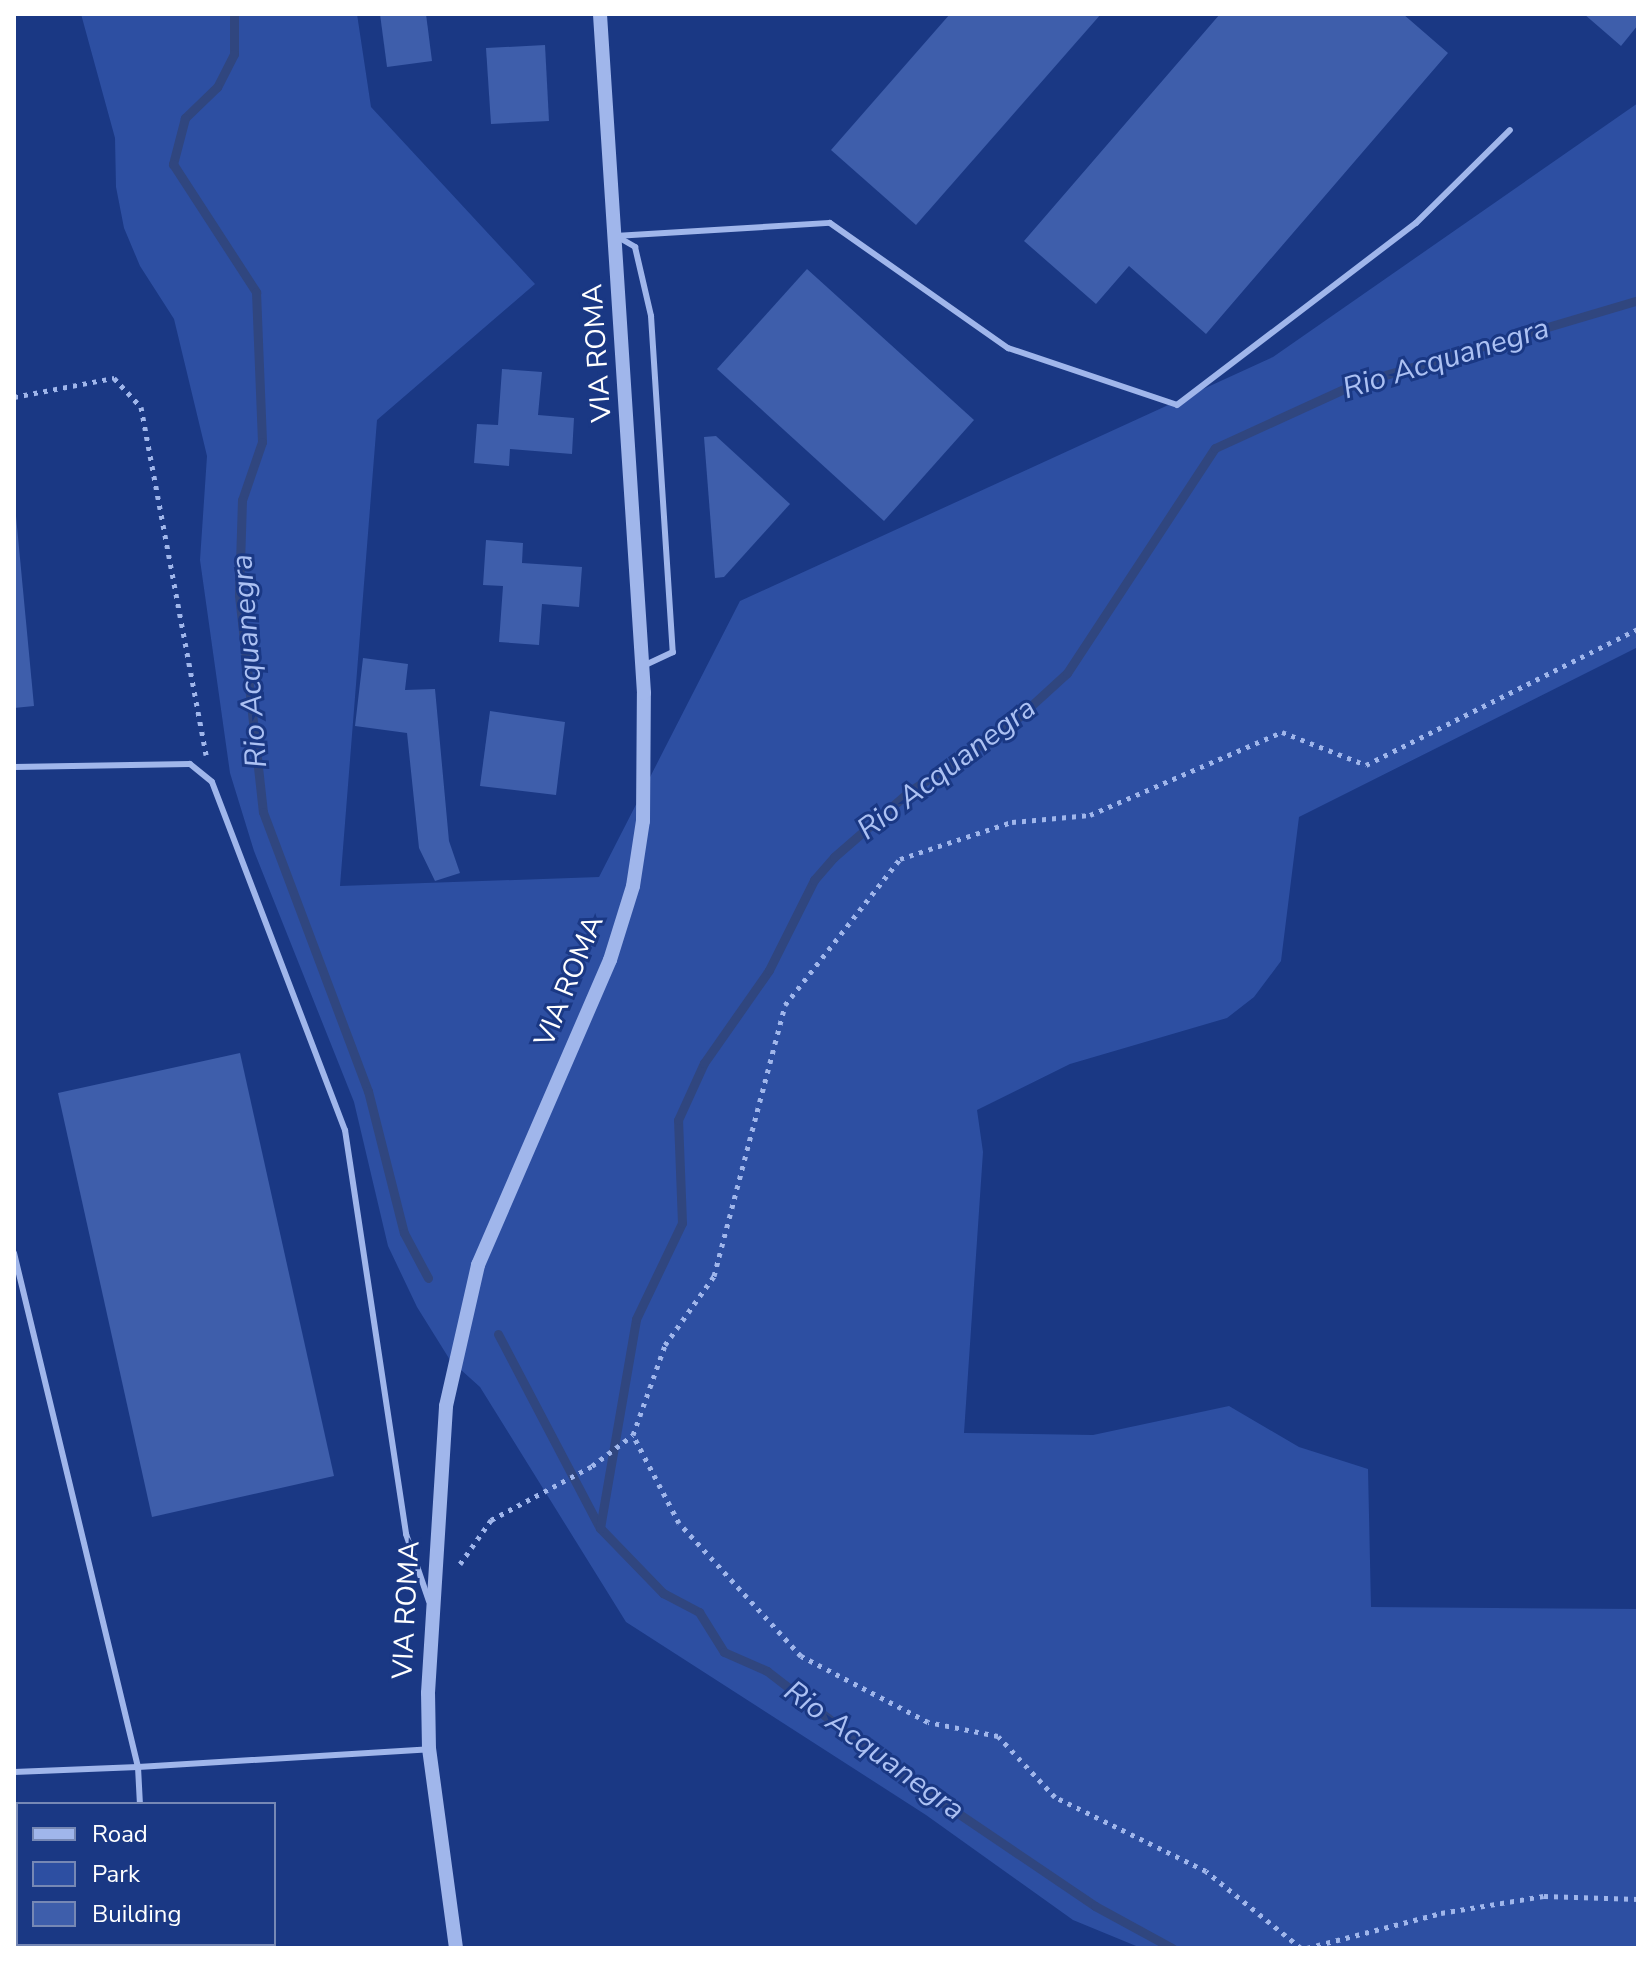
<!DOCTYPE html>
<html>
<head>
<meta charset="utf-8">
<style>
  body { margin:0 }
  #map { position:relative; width:1652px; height:1962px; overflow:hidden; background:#1a3884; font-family:"Nunito Sans",sans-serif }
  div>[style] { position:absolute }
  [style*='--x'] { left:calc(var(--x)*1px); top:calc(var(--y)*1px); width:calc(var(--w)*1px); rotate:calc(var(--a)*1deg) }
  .green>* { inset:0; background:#2d4fa2 }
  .stream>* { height:9px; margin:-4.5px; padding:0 4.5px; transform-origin:4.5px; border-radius:4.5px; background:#30467f }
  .building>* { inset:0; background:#3e5eab }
  .path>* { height:5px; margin-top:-2.5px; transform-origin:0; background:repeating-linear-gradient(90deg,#a0b6eb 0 4px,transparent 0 10px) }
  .service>* { height:6px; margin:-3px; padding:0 3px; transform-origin:3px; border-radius:3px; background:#a0b6eb }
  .tertiary>* { height:14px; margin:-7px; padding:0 7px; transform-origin:7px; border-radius:7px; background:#a0b6eb }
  span { translate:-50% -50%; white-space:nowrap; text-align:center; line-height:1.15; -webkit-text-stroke:6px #1a3884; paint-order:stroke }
  .street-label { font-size:28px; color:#fff }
  .water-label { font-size:30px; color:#acc1f3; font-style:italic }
  .frame { position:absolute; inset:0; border:16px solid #fff; pointer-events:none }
  .legend { position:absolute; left:16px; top:1802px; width:260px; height:144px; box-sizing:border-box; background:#1a3884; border:2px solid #7688b5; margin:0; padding:10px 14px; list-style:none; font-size:24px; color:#fff }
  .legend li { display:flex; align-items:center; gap:16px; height:40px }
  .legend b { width:40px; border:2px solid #7688b5 }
</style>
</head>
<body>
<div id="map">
  <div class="green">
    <i style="clip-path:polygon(81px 14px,357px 14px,371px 107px,535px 284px,377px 420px,340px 886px,599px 877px,740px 601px,1273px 357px,1638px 103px,1638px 647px,1299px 817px,1281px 961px,1254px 997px,1227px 1018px,1070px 1064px,977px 1110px,983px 1152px,964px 1433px,1093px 1435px,1229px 1406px,1299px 1447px,1368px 1469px,1371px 1607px,1638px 1609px,1638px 1948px,1141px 1948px,1073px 1920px,926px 1815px,626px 1622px,480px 1387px,450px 1360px,417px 1307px,388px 1246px,354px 1102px,254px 851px,230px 773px,200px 560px,207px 456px,174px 319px,140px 266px,124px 228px,116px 187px,115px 138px)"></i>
  </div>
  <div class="stream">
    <i style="--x:234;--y:14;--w:40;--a:90"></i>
    <i style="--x:234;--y:54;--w:37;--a:117"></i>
    <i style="--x:217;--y:87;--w:45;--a:135.9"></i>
    <i style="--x:185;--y:118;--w:48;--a:104.6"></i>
    <i style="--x:173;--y:164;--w:153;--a:57"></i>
    <i style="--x:256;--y:292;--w:150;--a:87.7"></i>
    <i style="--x:262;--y:442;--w:61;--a:109"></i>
    <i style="--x:242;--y:500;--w:95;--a:91.8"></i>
    <i style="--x:239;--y:595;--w:218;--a:83.7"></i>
    <i style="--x:263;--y:812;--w:298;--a:69.4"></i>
    <i style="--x:368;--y:1091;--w:146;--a:75.8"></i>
    <i style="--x:404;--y:1233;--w:51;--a:61.9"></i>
    <i style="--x:498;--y:1334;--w:219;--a:62.3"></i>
    <i style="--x:600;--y:1528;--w:91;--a:45.9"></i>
    <i style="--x:663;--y:1593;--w:41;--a:27.8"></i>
    <i style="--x:699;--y:1612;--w:47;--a:58"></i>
    <i style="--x:724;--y:1652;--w:47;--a:23.8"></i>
    <i style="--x:767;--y:1671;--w:172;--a:37.7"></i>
    <i style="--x:903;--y:1776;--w:232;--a:34.1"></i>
    <i style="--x:1095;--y:1906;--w:88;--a:28.6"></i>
    <i style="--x:600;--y:1528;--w:212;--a:-80.2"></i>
    <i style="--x:636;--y:1319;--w:106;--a:-64.4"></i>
    <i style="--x:682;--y:1223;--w:103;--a:-92.2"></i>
    <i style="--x:678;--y:1120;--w:63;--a:-65.5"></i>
    <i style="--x:704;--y:1063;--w:113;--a:-55"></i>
    <i style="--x:769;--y:970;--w:101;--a:-63.4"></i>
    <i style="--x:814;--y:880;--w:30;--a:-49"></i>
    <i style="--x:834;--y:857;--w:101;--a:-41"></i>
    <i style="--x:910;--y:791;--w:120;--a:-33.4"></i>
    <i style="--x:1010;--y:725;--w:77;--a:-42.4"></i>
    <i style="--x:1067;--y:673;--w:269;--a:-56.7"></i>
    <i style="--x:1215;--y:448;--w:154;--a:-24.6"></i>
    <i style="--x:1355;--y:384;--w:295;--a:-16.5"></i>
  </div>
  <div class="building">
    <i style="clip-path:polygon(380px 14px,426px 14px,432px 61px,387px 67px)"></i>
    <i style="clip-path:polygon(950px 14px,1101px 14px,916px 225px,831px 150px)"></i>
    <i style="clip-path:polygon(1220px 14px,1403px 14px,1448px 53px,1206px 334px,1129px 266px,1096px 304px,1024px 241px)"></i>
    <i style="clip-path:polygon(1584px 14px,1638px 14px,1638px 25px,1621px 46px)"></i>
    <i style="clip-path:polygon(545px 45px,549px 121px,491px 124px,486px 48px)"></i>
    <i style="clip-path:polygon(807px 269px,974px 420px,884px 521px,717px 369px)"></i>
    <i style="clip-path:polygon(502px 369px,542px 372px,538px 415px,574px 418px,572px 454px,510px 449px,509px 466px,474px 463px,477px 424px,498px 425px)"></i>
    <i style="clip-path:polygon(716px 436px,790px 504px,724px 577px,715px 578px,704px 437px)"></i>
    <i style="clip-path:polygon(14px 495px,34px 706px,14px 708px)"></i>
    <i style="clip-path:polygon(486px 540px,523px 543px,522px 563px,582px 567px,579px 607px,542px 604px,539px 645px,499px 642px,503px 586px,483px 585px)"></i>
    <i style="clip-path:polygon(363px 658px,408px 664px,405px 690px,435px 689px,449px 841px,460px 873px,435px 881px,419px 848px,407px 733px,355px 726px)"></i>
    <i style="clip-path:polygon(490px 711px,565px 722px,556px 795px,480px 786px)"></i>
    <i style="clip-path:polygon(240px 1053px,334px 1476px,152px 1517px,58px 1093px)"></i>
    <i style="clip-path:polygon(18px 1818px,18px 1944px,116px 1948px,14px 1948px)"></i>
  </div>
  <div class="path">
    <i style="--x:14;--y:397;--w:102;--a:-10.8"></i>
    <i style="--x:114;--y:378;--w:40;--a:47"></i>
    <i style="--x:141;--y:407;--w:354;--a:79.4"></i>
    <i style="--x:460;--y:1564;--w:54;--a:-54.8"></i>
    <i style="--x:491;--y:1520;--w:115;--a:-28.1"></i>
    <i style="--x:592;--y:1466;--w:51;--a:-37.1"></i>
    <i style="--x:1301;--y:1948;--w:122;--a:-141"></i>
    <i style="--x:1206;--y:1871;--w:168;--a:-153.9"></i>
    <i style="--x:1055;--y:1797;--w:83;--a:-133.1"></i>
    <i style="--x:998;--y:1736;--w:71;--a:-168.7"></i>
    <i style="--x:928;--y:1722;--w:143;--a:-152.5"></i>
    <i style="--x:801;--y:1656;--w:180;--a:-132.5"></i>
    <i style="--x:679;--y:1523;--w:99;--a:-117.6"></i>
    <i style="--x:633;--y:1435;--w:96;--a:-70.4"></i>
    <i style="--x:665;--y:1345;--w:85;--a:-54.6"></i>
    <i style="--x:714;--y:1276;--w:280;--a:-75.3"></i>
    <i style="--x:785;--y:1005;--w:186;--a:-51.8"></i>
    <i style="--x:900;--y:859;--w:118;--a:-18.3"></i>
    <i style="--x:1012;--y:822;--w:78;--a:-5.1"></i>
    <i style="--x:1090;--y:815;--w:209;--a:-23.4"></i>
    <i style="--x:1282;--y:732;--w:90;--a:21.4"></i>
    <i style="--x:1366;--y:765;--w:304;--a:-26.6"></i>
    <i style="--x:1307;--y:1948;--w:138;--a:-14.6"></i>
    <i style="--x:1441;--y:1913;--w:104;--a:-9.4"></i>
    <i style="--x:1544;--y:1896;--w:94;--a:1.8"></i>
  </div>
  <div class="service">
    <i style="--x:615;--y:236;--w:215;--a:-3.5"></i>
    <i style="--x:830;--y:223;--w:218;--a:35.1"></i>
    <i style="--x:1008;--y:348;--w:178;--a:18.6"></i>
    <i style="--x:1177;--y:405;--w:300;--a:-37.3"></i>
    <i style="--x:1416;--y:223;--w:132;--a:-44.7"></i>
    <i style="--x:618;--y:237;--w:20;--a:30"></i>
    <i style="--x:635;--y:247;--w:71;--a:76.9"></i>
    <i style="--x:651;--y:316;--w:337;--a:86.3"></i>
    <i style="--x:673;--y:652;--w:33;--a:155"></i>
    <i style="--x:14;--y:767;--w:176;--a:-1"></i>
    <i style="--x:190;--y:764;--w:28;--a:39"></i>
    <i style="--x:212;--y:782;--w:373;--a:69.1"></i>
    <i style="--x:345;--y:1130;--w:409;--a:81.4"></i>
    <i style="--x:406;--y:1534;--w:71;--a:71.1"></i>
    <i style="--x:14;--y:1253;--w:529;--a:76.44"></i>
    <i style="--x:138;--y:1767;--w:292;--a:-3.5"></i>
    <i style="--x:14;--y:1772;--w:124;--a:-2.3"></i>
    <i style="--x:138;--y:1767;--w:37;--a:87"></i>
    <i style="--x:145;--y:1944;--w:4;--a:90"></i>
  </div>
  <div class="tertiary">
    <i style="--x:456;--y:1948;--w:201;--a:-97.7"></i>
    <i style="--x:429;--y:1749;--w:56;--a:-91"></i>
    <i style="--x:428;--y:1693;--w:288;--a:-86.4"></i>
    <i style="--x:446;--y:1406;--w:145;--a:-77.2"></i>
    <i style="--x:478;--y:1265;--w:332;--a:-66.6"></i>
    <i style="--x:610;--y:960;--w:77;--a:-72.7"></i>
    <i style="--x:633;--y:886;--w:66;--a:-81.3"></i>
    <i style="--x:643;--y:821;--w:128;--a:-89.6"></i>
    <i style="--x:644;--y:693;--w:680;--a:-93.71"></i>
  </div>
  <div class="street-label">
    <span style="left:597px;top:353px;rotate:-94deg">VIA ROMA</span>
    <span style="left:569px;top:981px;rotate:-68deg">VIA ROMA</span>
    <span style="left:406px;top:1610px;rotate:-87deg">VIA ROMA</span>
  </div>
  <div class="water-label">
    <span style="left:1446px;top:359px;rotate:-17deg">Rio Acquanegra</span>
    <span style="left:250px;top:661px;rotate:-94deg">Rio Acquanegra</span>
    <span style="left:947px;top:769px;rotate:-37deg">Rio Acquanegra</span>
    <span style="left:874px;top:1751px;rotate:36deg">Rio Acquanegra</span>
  </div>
  <div class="frame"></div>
  <ul class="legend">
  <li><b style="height:10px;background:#a0b6eb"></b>Road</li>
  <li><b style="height:22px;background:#2d4fa2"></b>Park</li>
  <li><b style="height:22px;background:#3e5eab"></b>Building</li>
  </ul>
</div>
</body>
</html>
